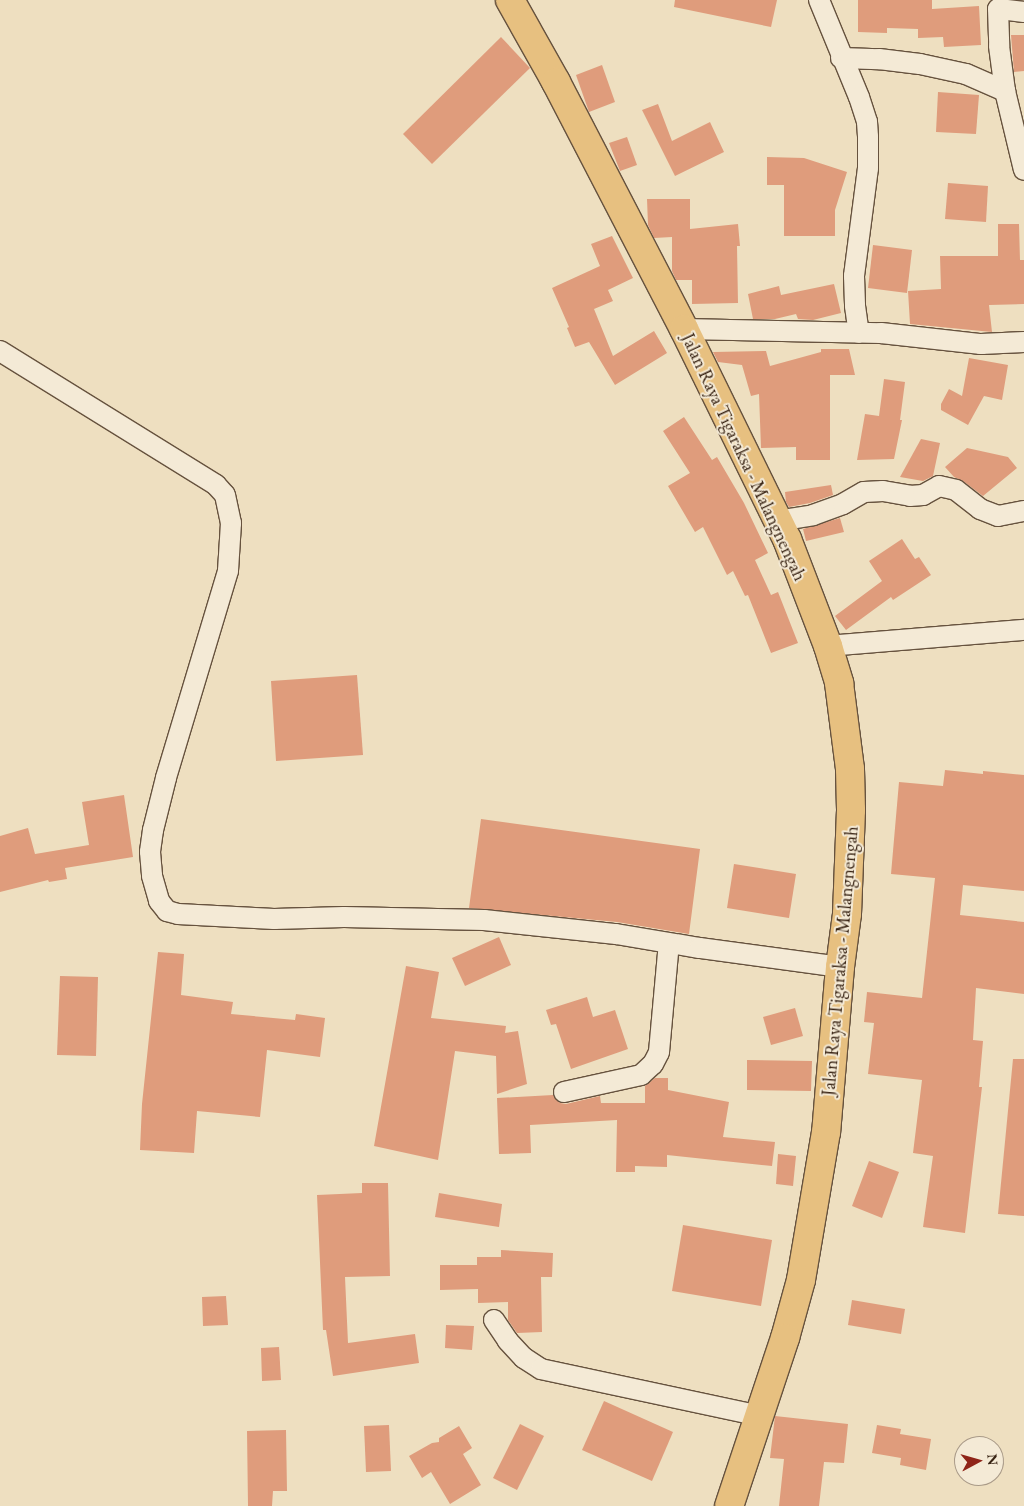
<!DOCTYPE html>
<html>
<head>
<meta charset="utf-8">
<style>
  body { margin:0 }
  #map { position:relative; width:1024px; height:1506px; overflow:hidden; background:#eedfc0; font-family:"EB Garamond",serif }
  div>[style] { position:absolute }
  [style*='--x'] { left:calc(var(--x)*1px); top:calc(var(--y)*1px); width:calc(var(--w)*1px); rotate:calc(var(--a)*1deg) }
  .building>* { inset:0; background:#df9c7c }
  .roads { filter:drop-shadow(1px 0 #66523e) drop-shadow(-1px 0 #66523e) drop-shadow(0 1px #66523e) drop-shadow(0 -1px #66523e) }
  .street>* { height:20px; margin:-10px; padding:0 10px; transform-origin:10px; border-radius:10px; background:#f4ead6 }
  .primary>* { height:28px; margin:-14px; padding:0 14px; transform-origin:14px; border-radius:14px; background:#e7c080 }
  span { translate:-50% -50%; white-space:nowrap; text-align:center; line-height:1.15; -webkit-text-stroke:4px #f4ead6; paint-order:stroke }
  .street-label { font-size:19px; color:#382313 }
  .north { position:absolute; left:954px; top:1436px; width:50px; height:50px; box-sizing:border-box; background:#f4ead6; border:1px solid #a99a88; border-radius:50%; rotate:84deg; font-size:14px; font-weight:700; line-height:20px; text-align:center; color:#382313 }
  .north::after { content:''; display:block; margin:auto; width:18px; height:22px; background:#8f2418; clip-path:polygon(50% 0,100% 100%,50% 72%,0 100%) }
</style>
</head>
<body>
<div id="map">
  <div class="building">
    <i style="clip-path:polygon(675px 0,777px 0,771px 27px,674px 7px)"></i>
    <i style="clip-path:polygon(858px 0,932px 0,932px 9px,979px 6px,981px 45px,944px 47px,943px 37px,918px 38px,918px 29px,887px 28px,887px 33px,858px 32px)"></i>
    <i style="clip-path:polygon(1011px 35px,1024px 35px,1024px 71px,1014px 72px)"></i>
    <i style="clip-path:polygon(501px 37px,530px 68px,432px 164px,403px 134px)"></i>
    <i style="clip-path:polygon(602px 65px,615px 102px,589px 112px,576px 75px)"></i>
    <i style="clip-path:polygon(938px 92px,979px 95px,976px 134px,936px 132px)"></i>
    <i style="clip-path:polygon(658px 104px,672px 141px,710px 122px,724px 152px,675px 176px,642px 110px)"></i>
    <i style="clip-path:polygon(627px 137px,637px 165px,620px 171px,609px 143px)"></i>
    <i style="clip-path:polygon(767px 157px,804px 158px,847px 172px,835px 210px,835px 236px,784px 236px,784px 185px,767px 185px)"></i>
    <i style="clip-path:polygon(948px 183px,988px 186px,986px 222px,945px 219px)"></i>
    <i style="clip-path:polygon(647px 199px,690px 199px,690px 229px,738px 224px,740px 246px,737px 246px,738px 303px,692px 304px,692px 280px,676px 280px,672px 271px,672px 237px,654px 238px,648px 225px)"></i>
    <i style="clip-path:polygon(998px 224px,1019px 224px,1020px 260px,1024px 260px,1024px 304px,989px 305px,992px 332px,910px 324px,908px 291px,941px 289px,940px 256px,998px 256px)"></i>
    <i style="clip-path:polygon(612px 236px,633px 278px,608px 290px,613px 301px,594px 309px,613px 356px,654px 331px,667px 353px,615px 385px,589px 342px,575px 347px,567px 328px,569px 327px,552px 288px,600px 266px,591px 244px)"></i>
    <i style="clip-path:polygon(873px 245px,912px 250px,907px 293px,868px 288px)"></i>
    <i style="clip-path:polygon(834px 284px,841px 313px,813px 320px,798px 319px,796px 314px,775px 319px,753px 319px,748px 294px,779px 286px,781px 295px)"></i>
    <i style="clip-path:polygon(821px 349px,849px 349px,855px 375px,830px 375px,830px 460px,796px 460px,796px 447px,761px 448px,759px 394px,751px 396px,742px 365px,718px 362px,713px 352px,766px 351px,770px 366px,821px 352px)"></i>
    <i style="clip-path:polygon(969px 358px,1008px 365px,1002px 400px,984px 396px,968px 425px,941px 410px,941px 404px,949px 389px,962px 396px)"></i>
    <i style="clip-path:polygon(884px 379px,905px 382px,900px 420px,902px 420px,894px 459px,857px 460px,865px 414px,879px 416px)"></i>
    <i style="clip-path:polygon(684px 417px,712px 460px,717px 457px,744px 503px,768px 553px,755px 560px,771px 595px,778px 592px,798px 643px,771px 653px,748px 595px,745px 596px,733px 571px,727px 575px,703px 527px,695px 532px,668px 486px,690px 473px,663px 431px)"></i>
    <i style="clip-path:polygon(921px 439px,940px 443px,933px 476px,923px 481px,900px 477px)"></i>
    <i style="clip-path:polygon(967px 448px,1008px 457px,1017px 468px,983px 496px,963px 481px,954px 477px,945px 467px)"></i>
    <i style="clip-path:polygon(831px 485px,833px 495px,810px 503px,789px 507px,786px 502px,785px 492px)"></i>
    <i style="clip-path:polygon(840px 518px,844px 532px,806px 541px,803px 529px)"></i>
    <i style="clip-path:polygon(902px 539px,915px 559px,919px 557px,931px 575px,893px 600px,891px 597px,846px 630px,835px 616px,882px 581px,869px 561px)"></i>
    <i style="clip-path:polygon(357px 675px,363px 755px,276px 761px,271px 681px)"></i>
    <i style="clip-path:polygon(945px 770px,983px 774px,983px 771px,1024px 775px,1024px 891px,963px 885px,960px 915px,1024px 922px,1024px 994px,976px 988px,973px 1040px,983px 1041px,979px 1087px,982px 1087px,965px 1233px,923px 1227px,933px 1156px,913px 1153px,922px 1080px,868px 1074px,874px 1023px,864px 1022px,867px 992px,922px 998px,935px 878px,891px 874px,899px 782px,943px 786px)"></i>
    <i style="clip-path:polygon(124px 795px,133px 857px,65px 868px,67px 879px,49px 882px,48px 880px,0 892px,0 836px,28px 828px,35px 854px,89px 845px,82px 802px)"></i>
    <i style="clip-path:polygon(481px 819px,700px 849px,689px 934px,617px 922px,469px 908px)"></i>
    <i style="clip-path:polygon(734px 864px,796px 874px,789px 918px,727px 908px)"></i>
    <i style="clip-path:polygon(499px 937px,511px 965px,465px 986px,452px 958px)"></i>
    <i style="clip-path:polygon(158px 952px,184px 954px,181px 995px,233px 1002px,231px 1014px,295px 1020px,296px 1014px,325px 1018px,320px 1057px,267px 1050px,260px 1117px,197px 1111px,194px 1153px,140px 1150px,142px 1104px)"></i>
    <i style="clip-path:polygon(406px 966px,439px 972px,431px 1018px,506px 1026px,505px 1033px,518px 1031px,527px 1084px,497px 1094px,496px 1056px,455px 1051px,438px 1160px,374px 1146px)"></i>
    <i style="clip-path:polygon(60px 976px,98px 977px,96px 1056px,57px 1055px)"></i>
    <i style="clip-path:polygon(587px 997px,593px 1017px,615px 1010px,628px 1049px,571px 1069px,556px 1024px,551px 1025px,546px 1010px)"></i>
    <i style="clip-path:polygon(795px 1008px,803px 1036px,771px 1045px,763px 1017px)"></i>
    <i style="clip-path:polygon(1013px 1059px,1024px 1059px,1024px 1216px,998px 1214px)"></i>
    <i style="clip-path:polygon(747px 1060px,812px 1061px,811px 1091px,747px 1090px)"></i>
    <i style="clip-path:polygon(655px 1078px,668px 1078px,668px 1090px,729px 1102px,723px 1137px,775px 1142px,772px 1166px,667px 1155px,667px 1167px,635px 1166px,635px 1172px,616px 1172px,617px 1120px,530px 1125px,531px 1153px,499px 1154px,497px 1098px,553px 1095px,560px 1103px,566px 1104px,600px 1096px,601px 1103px,645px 1103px,645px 1086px)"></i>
    <i style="clip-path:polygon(778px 1154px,796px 1156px,793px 1186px,776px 1184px)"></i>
    <i style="clip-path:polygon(869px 1161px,899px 1172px,882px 1218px,852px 1206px)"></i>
    <i style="clip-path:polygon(362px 1183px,388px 1183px,390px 1276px,345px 1277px,348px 1343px,415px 1334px,419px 1363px,333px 1376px,326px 1330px,323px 1330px,317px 1195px,362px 1193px)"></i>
    <i style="clip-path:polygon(439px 1193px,502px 1204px,499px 1227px,435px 1217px)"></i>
    <i style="clip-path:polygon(683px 1225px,772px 1240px,761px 1306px,672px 1291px)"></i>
    <i style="clip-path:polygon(501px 1250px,553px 1253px,552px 1277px,541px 1277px,542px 1332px,517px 1333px,508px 1320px,508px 1302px,478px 1303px,478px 1289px,440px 1290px,440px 1265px,477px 1265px,477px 1257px,501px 1257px)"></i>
    <i style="clip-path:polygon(226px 1296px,228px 1325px,203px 1326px,202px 1297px)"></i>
    <i style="clip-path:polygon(852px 1300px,905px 1309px,901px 1334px,848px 1325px)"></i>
    <i style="clip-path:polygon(446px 1325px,474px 1326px,472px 1350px,445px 1348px)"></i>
    <i style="clip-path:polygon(279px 1347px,281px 1380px,262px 1381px,261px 1348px)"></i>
    <i style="clip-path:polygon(604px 1401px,673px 1432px,652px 1481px,582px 1450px)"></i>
    <i style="clip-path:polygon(775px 1416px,848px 1424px,844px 1463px,824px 1462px,819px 1506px,779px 1506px,784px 1459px,770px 1458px)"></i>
    <i style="clip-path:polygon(520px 1424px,544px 1436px,517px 1490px,493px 1478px)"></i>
    <i style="clip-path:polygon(389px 1425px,391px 1471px,366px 1472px,364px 1426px)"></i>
    <i style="clip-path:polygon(877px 1425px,901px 1429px,900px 1434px,931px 1439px,926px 1470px,900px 1465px,901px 1458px,872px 1453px)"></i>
    <i style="clip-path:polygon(459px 1426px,472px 1448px,463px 1454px,481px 1485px,450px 1504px,431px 1472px,422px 1478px,409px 1456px,432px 1443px,439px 1442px,439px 1438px)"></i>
    <i style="clip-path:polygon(286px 1430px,287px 1491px,273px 1491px,272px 1506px,248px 1506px,247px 1431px)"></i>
  </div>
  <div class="roads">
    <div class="street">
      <i style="--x:819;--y:0;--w:105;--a:67.6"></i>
      <i style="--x:859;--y:97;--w:26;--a:72"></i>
      <i style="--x:867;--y:122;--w:15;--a:86"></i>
      <i style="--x:868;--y:137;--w:31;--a:90"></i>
      <i style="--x:868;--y:168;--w:109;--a:97.4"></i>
      <i style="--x:854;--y:276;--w:30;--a:88"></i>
      <i style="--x:855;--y:306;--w:27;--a:82"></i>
      <i style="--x:1024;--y:12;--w:26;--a:-173"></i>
      <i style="--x:998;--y:9;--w:37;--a:88"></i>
      <i style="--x:999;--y:46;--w:45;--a:82.4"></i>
      <i style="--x:1005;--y:91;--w:81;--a:76.5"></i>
      <i style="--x:841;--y:58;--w:38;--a:2"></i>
      <i style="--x:879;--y:59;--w:41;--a:7"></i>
      <i style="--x:920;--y:64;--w:47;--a:12.3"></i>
      <i style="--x:966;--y:74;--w:43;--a:23.6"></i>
      <i style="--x:684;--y:329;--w:197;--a:1.2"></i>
      <i style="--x:881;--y:333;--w:101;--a:6.3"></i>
      <i style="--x:981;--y:344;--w:43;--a:-2.7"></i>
      <i style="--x:0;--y:351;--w:254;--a:31.8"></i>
      <i style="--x:216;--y:485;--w:13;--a:48"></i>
      <i style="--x:225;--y:495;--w:29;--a:78"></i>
      <i style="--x:231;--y:523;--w:48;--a:93.6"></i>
      <i style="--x:228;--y:571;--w:216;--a:106.7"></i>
      <i style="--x:166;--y:778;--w:54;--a:104"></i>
      <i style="--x:153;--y:830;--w:22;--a:98"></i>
      <i style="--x:150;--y:852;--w:24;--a:85"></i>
      <i style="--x:152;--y:876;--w:26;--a:74"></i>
      <i style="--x:159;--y:901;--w:13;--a:51"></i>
      <i style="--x:167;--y:911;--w:11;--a:15"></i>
      <i style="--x:178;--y:914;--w:96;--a:3"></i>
      <i style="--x:274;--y:919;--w:70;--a:-1.6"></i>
      <i style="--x:344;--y:917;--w:140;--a:1.2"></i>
      <i style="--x:484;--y:920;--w:133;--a:6.1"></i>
      <i style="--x:616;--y:934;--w:85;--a:9.5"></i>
      <i style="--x:700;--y:948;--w:141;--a:7.7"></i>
      <i style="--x:777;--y:521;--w:36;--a:-9"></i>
      <i style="--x:813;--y:515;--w:32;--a:-20"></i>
      <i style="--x:843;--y:504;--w:24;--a:-30"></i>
      <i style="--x:864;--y:492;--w:19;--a:-3"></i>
      <i style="--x:883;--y:491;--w:27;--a:10"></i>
      <i style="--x:910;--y:496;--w:13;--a:-4"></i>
      <i style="--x:923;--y:495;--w:18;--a:-29"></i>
      <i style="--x:939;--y:486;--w:17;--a:13"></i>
      <i style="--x:956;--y:490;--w:31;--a:38"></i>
      <i style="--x:980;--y:509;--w:19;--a:21"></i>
      <i style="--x:998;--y:516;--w:26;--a:-11"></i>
      <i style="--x:828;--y:646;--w:197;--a:-4.7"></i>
      <i style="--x:564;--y:1092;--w:79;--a:-12.4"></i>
      <i style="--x:641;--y:1075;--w:16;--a:-43"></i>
      <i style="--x:653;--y:1064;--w:13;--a:-63"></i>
      <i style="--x:659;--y:1052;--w:109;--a:-84.8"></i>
      <i style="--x:494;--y:1320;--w:25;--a:56"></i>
      <i style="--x:508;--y:1341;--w:23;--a:47"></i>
      <i style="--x:524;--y:1358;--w:20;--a:33"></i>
      <i style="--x:541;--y:1369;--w:224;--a:12.1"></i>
    </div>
    <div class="primary">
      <i style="--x:510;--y:0;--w:94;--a:60.7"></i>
      <i style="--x:556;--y:82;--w:278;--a:62.6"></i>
      <i style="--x:684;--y:329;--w:234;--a:63.9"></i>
      <i style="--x:787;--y:539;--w:115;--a:69"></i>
      <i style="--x:828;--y:646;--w:39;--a:73"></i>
      <i style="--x:839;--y:683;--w:87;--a:82.7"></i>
      <i style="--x:850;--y:769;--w:41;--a:88.6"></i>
      <i style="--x:851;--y:810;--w:104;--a:92.2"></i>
      <i style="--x:847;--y:914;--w:53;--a:97.5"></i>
      <i style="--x:840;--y:967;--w:166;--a:94.8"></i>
      <i style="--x:826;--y:1132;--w:150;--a:99.6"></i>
      <i style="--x:801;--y:1280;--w:60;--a:105.4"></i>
      <i style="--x:785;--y:1338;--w:177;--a:108.4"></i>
    </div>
  </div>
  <div class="street-label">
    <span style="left:744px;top:457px;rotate:65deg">Jalan Raya Tigaraksa - Malangnengah</span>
    <span style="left:840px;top:961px;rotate:-85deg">Jalan Raya Tigaraksa - Malangnengah</span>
  </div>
  <div class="north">N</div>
</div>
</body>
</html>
